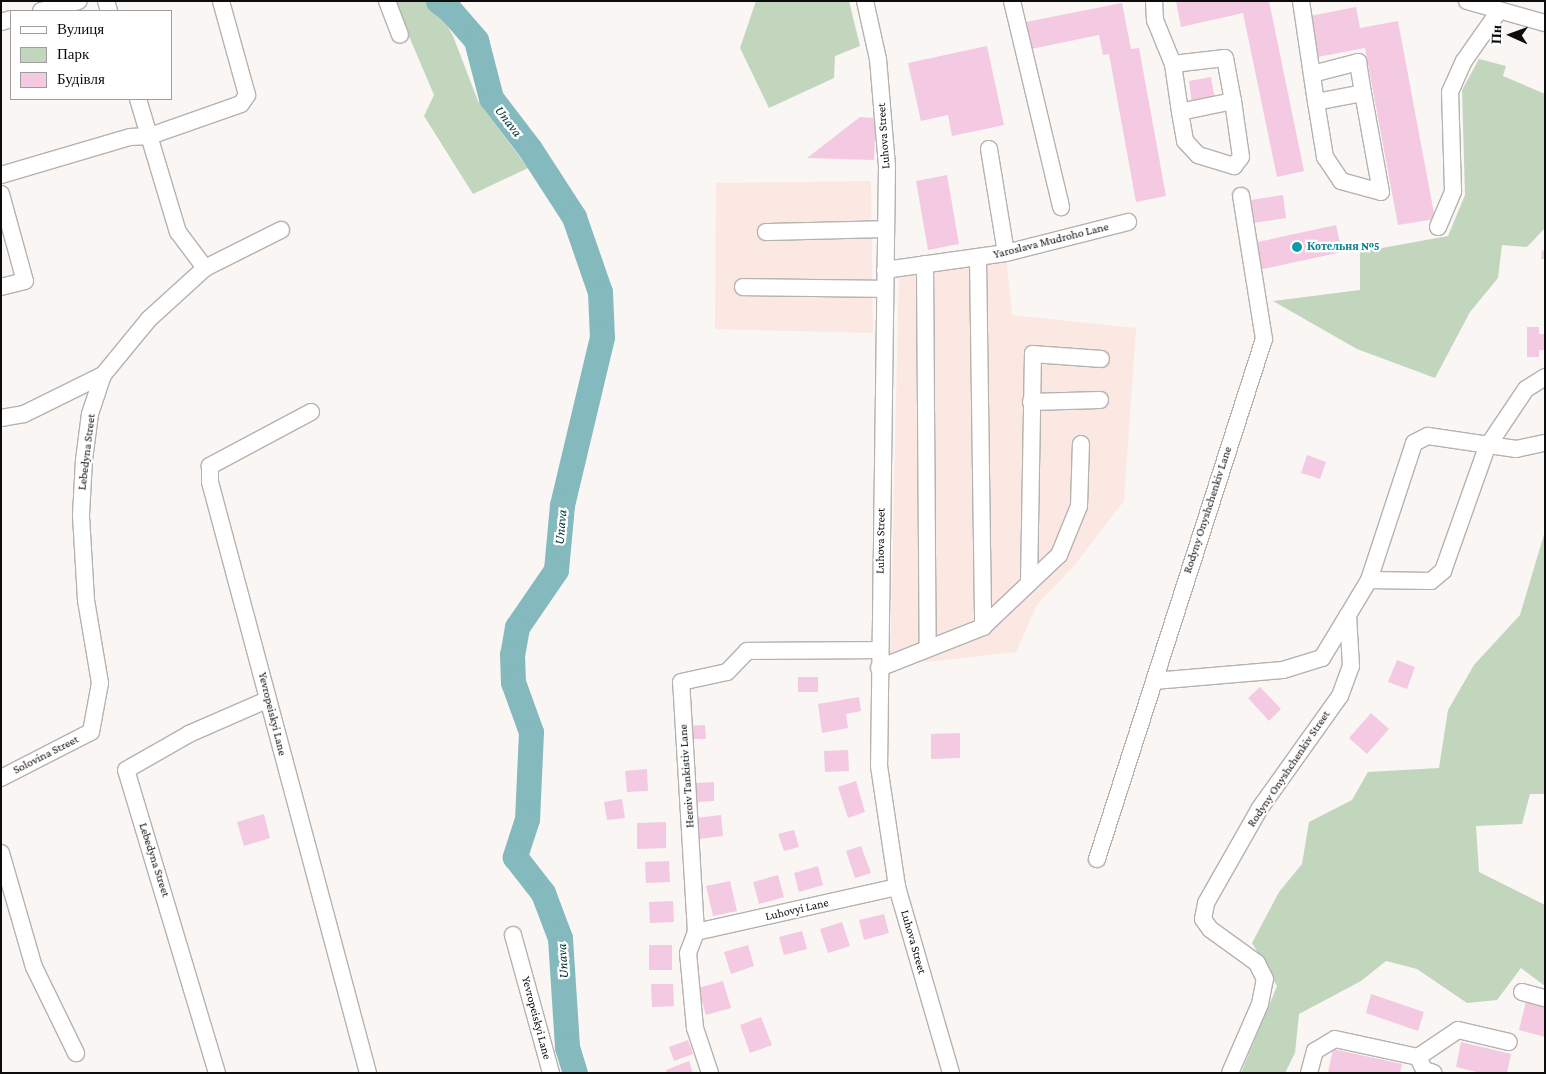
<!DOCTYPE html>
<html>
<head>
<meta charset="utf-8">
<style>
  body { margin:0 }
  #map { position:relative; width:1546px; height:1074px; overflow:hidden; background:#f9f6f4; font-family:"Crimson Pro",serif }
  div>[style] { position:absolute }
  [style*='--x'] { left:calc(var(--x)*1px); top:calc(var(--y)*1px); width:calc(var(--w)*1px); rotate:calc(var(--a)*1deg) }
  .industrial>* { inset:0; background:#fce8e2 }
  .green>* { inset:0; background:#c2d5bd }
  .river>* { height:25px; margin:-12.5px; padding:0 12.5px; transform-origin:12.5px; border-radius:12.5px; background:#84b9bd }
  .building>* { inset:0; background:#f3cae1 }
  .roads { filter:drop-shadow(1px 0 #b5b2b0) drop-shadow(-1px 0 #b5b2b0) drop-shadow(0 1px #b5b2b0) drop-shadow(0 -1px #b5b2b0) }
  .minor>* { height:16px; margin:-8px; padding:0 8px; transform-origin:8px; border-radius:8px; background:#fff }
  .dots>* { width:14px; height:14px; translate:-50% -50%; box-sizing:border-box; border:2px solid #fff; border-radius:50% }
  span { translate:-50% -50%; white-space:nowrap; text-align:center; line-height:1.15; -webkit-text-stroke:4.5px #fff; paint-order:stroke }
  .street-label { font-size:12px; color:#0d0c0c }
  .culture-label { font-size:12px; color:#0d838f; font-weight:700 }
  .left { translate:0 -50%; text-align:left }
  .water-label { font-size:14px; color:#003336; font-style:italic }
  .frame { position:absolute; inset:0; border:2px solid #0d0c0c; pointer-events:none }
  .legend { position:absolute; left:10px; top:10px; width:162px; height:90px; box-sizing:border-box; background:#fff; border:1px solid #9e9e9e; margin:0; padding:6px 9px; list-style:none; font-size:15px; color:#0d0c0c }
  .legend li { display:flex; align-items:center; gap:10px; height:25px }
  .legend b { width:25px; border:1px solid #9e9e9e }
  .north { position:absolute; left:1486px; top:10px; width:50px; height:50px; -webkit-text-stroke:4px #fff; paint-order:stroke; rotate:272deg; font-size:14px; font-weight:700; line-height:20px; text-align:center; color:#0d0c0c }
  .north::after { content:''; display:block; margin:auto; width:18px; height:22px; background:#0d0c0c; clip-path:polygon(50% 0,100% 100%,50% 72%,0 100%) }
</style>
</head>
<body>
<div id="map">
  <div class="industrial">
    <i style="clip-path:polygon(871px 181px,873px 333px,715px 329px,716px 183px)"></i>
    <i style="clip-path:polygon(1006px 253px,1012px 315px,1136px 328px,1124px 501px,1073px 567px,1037px 605px,1016px 652px,890px 666px,899px 268px)"></i>
  </div>
  <div class="green">
    <i style="clip-path:polygon(394px 1px,433px 1px,453px 36px,478px 101px,528px 168px,473px 194px,424px 116px,434px 95px)"></i>
    <i style="clip-path:polygon(756px 1px,849px 1px,860px 46px,835px 56px,834px 78px,769px 108px,740px 48px)"></i>
    <i style="clip-path:polygon(1479px 59px,1506px 66px,1503px 76px,1545px 94px,1545px 228px,1527px 247px,1502px 245px,1498px 278px,1470px 312px,1435px 378px,1357px 349px,1273px 301px,1360px 290px,1360px 252px,1448px 236px,1465px 195px,1462px 90px)"></i>
    <i style="clip-path:polygon(1545px 531px,1545px 794px,1530px 794px,1522px 824px,1476px 826px,1479px 872px,1545px 905px,1545px 986px,1521px 968px,1497px 1000px,1467px 1003px,1417px 969px,1386px 961px,1361px 981px,1299px 1014px,1295px 1053px,1285px 1073px,1241px 1073px,1277px 986px,1252px 943px,1279px 892px,1302px 864px,1309px 822px,1352px 800px,1368px 772px,1439px 768px,1448px 710px,1474px 665px,1520px 615px)"></i>
  </div>
  <div class="river">
    <i style="--x:438;--y:1;--w:15;--a:37"></i>
    <i style="--x:450;--y:10;--w:40;--a:49"></i>
    <i style="--x:476;--y:40;--w:60;--a:75.5"></i>
    <i style="--x:491;--y:98;--w:64;--a:52.6"></i>
    <i style="--x:530;--y:149;--w:81;--a:57.1"></i>
    <i style="--x:574;--y:217;--w:79;--a:70.9"></i>
    <i style="--x:600;--y:292;--w:45;--a:87.5"></i>
    <i style="--x:602;--y:337;--w:173;--a:103.4"></i>
    <i style="--x:562;--y:505;--w:65;--a:95.3"></i>
    <i style="--x:556;--y:570;--w:69;--a:124.4"></i>
    <i style="--x:517;--y:627;--w:27;--a:100"></i>
    <i style="--x:512;--y:654;--w:28;--a:88"></i>
    <i style="--x:513;--y:682;--w:53;--a:70.2"></i>
    <i style="--x:531;--y:732;--w:87;--a:92.6"></i>
    <i style="--x:527;--y:819;--w:40;--a:108"></i>
    <i style="--x:515;--y:857;--w:46;--a:52.1"></i>
    <i style="--x:543;--y:893;--w:48;--a:69.3"></i>
    <i style="--x:560;--y:938;--w:109;--a:86.3"></i>
    <i style="--x:567;--y:1047;--w:27;--a:73"></i>
  </div>
  <div class="building">
    <i style="clip-path:polygon(1176px 1px,1269px 1px,1304px 171px,1277px 177px,1243px 13px,1181px 27px)"></i>
    <i style="clip-path:polygon(1122px 3px,1131px 49px,1139px 48px,1166px 196px,1136px 202px,1109px 54px,1103px 55px,1099px 35px,1031px 49px,1026px 22px)"></i>
    <i style="clip-path:polygon(1356px 7px,1360px 28px,1398px 21px,1435px 219px,1398px 225px,1365px 48px,1312px 58px,1305px 17px)"></i>
    <i style="clip-path:polygon(987px 46px,1004px 125px,952px 136px,948px 115px,921px 121px,908px 63px)"></i>
    <i style="clip-path:polygon(1211px 77px,1215px 100px,1192px 104px,1189px 81px)"></i>
    <i style="clip-path:polygon(860px 117px,876px 118px,874px 160px,807px 158px)"></i>
    <i style="clip-path:polygon(947px 175px,959px 244px,928px 250px,916px 181px)"></i>
    <i style="clip-path:polygon(1283px 195px,1286px 218px,1254px 223px,1251px 200px)"></i>
    <i style="clip-path:polygon(1336px 225px,1342px 252px,1258px 270px,1253px 243px)"></i>
    <i style="clip-path:polygon(1542px 250px,1545px 251px,1545px 259px,1541px 259px)"></i>
    <i style="clip-path:polygon(1527px 327px,1539px 327px,1539px 334px,1545px 334px,1545px 350px,1539px 350px,1539px 357px,1527px 357px)"></i>
    <i style="clip-path:polygon(1307px 455px,1326px 462px,1320px 479px,1301px 473px)"></i>
    <i style="clip-path:polygon(1397px 660px,1415px 667px,1407px 689px,1388px 682px)"></i>
    <i style="clip-path:polygon(798px 677px,818px 677px,818px 692px,798px 692px)"></i>
    <i style="clip-path:polygon(1260px 687px,1281px 709px,1269px 721px,1248px 698px)"></i>
    <i style="clip-path:polygon(859px 697px,861px 711px,846px 714px,848px 728px,822px 733px,818px 704px)"></i>
    <i style="clip-path:polygon(1371px 713px,1389px 729px,1367px 754px,1349px 738px)"></i>
    <i style="clip-path:polygon(705px 725px,706px 739px,689px 739px,688px 726px)"></i>
    <i style="clip-path:polygon(960px 733px,960px 758px,931px 759px,931px 734px)"></i>
    <i style="clip-path:polygon(848px 750px,849px 771px,825px 772px,824px 751px)"></i>
    <i style="clip-path:polygon(647px 769px,648px 791px,627px 792px,625px 771px)"></i>
    <i style="clip-path:polygon(856px 781px,865px 812px,848px 818px,838px 787px)"></i>
    <i style="clip-path:polygon(714px 782px,714px 801px,697px 802px,696px 783px)"></i>
    <i style="clip-path:polygon(622px 799px,625px 818px,607px 820px,604px 802px)"></i>
    <i style="clip-path:polygon(264px 814px,270px 838px,244px 846px,237px 822px)"></i>
    <i style="clip-path:polygon(721px 815px,723px 836px,699px 839px,696px 818px)"></i>
    <i style="clip-path:polygon(666px 822px,666px 848px,637px 849px,637px 823px)"></i>
    <i style="clip-path:polygon(794px 830px,799px 847px,784px 851px,778px 834px)"></i>
    <i style="clip-path:polygon(861px 846px,871px 873px,855px 878px,846px 851px)"></i>
    <i style="clip-path:polygon(669px 861px,670px 882px,646px 883px,645px 862px)"></i>
    <i style="clip-path:polygon(818px 866px,823px 885px,799px 892px,794px 873px)"></i>
    <i style="clip-path:polygon(778px 875px,784px 897px,759px 904px,753px 882px)"></i>
    <i style="clip-path:polygon(730px 881px,737px 911px,713px 916px,706px 886px)"></i>
    <i style="clip-path:polygon(673px 901px,674px 922px,650px 923px,649px 902px)"></i>
    <i style="clip-path:polygon(884px 914px,889px 933px,864px 940px,859px 920px)"></i>
    <i style="clip-path:polygon(842px 922px,850px 946px,828px 953px,820px 929px)"></i>
    <i style="clip-path:polygon(802px 931px,807px 949px,784px 955px,779px 937px)"></i>
    <i style="clip-path:polygon(649px 945px,672px 945px,672px 970px,649px 970px)"></i>
    <i style="clip-path:polygon(748px 945px,754px 966px,731px 974px,724px 952px)"></i>
    <i style="clip-path:polygon(723px 981px,731px 1008px,706px 1015px,698px 988px)"></i>
    <i style="clip-path:polygon(651px 984px,673px 984px,674px 1006px,652px 1007px)"></i>
    <i style="clip-path:polygon(1371px 994px,1424px 1012px,1418px 1031px,1366px 1013px)"></i>
    <i style="clip-path:polygon(1526px 1001px,1545px 1006px,1545px 1037px,1519px 1030px)"></i>
    <i style="clip-path:polygon(761px 1017px,772px 1045px,750px 1053px,740px 1025px)"></i>
    <i style="clip-path:polygon(688px 1040px,693px 1054px,674px 1061px,669px 1047px)"></i>
    <i style="clip-path:polygon(1461px 1042px,1511px 1054px,1507px 1073px,1481px 1073px,1456px 1067px)"></i>
    <i style="clip-path:polygon(1333px 1049px,1402px 1064px,1400px 1073px,1328px 1073px)"></i>
    <i style="clip-path:polygon(689px 1061px,693px 1073px,667px 1073px,666px 1070px)"></i>
  </div>
  <div class="roads">
    <div class="minor">
      <i style="--x:106;--y:1;--w:10;--a:73"></i>
      <i style="--x:387;--y:1;--w:36;--a:69"></i>
      <i style="--x:865;--y:1;--w:59;--a:77.4"></i>
      <i style="--x:878;--y:59;--w:107;--a:85.2"></i>
      <i style="--x:887;--y:166;--w:600;--a:90.76"></i>
      <i style="--x:879;--y:766;--w:122;--a:81.5"></i>
      <i style="--x:897;--y:887;--w:194;--a:73.8"></i>
      <i style="--x:1012;--y:1;--w:212;--a:76.6"></i>
      <i style="--x:1154;--y:1;--w:19;--a:87"></i>
      <i style="--x:1155;--y:20;--w:48;--a:67.8"></i>
      <i style="--x:1173;--y:64;--w:49;--a:81.7"></i>
      <i style="--x:1180;--y:112;--w:29;--a:80"></i>
      <i style="--x:1185;--y:141;--w:19;--a:47"></i>
      <i style="--x:1198;--y:155;--w:38;--a:17"></i>
      <i style="--x:1234;--y:166;--w:11;--a:-52"></i>
      <i style="--x:1241;--y:157;--w:57;--a:-98.1"></i>
      <i style="--x:1233;--y:101;--w:54;--a:168.3"></i>
      <i style="--x:1301;--y:1;--w:102;--a:81.6"></i>
      <i style="--x:1316;--y:102;--w:56;--a:80.7"></i>
      <i style="--x:1325;--y:157;--w:29;--a:56"></i>
      <i style="--x:1341;--y:181;--w:41;--a:15.4"></i>
      <i style="--x:1381;--y:192;--w:101;--a:-100.3"></i>
      <i style="--x:1363;--y:93;--w:48;--a:169.2"></i>
      <i style="--x:1467;--y:1;--w:81;--a:15.8"></i>
      <i style="--x:41;--y:11;--w:39;--a:-15"></i>
      <i style="--x:1;--y:22;--w:10;--a:-17"></i>
      <i style="--x:1173;--y:64;--w:52;--a:-6.6"></i>
      <i style="--x:1225;--y:58;--w:44;--a:79.5"></i>
      <i style="--x:1312;--y:74;--w:48;--a:-14.6"></i>
      <i style="--x:1358;--y:62;--w:31;--a:81"></i>
      <i style="--x:138;--y:99;--w:139;--a:73.3"></i>
      <i style="--x:178;--y:232;--w:45;--a:53.1"></i>
      <i style="--x:989;--y:149;--w:105;--a:80.7"></i>
      <i style="--x:1;--y:175;--w:134;--a:-16.4"></i>
      <i style="--x:130;--y:137;--w:20;--a:-3"></i>
      <i style="--x:150;--y:136;--w:96;--a:-19.4"></i>
      <i style="--x:241;--y:104;--w:11;--a:-56"></i>
      <i style="--x:247;--y:95;--w:98;--a:-105.5"></i>
      <i style="--x:1;--y:194;--w:90;--a:74.6"></i>
      <i style="--x:25;--y:281;--w:25;--a:166"></i>
      <i style="--x:1438;--y:227;--w:39;--a:-67"></i>
      <i style="--x:1453;--y:191;--w:99;--a:-91.7"></i>
      <i style="--x:1450;--y:92;--w:34;--a:-66"></i>
      <i style="--x:1464;--y:61;--w:61;--a:-55"></i>
      <i style="--x:766;--y:232;--w:120;--a:-1.4"></i>
      <i style="--x:978;--y:257;--w:370;--a:89.2"></i>
      <i style="--x:925;--y:264;--w:382;--a:89.6"></i>
      <i style="--x:885;--y:270;--w:122;--a:-8"></i>
      <i style="--x:1006;--y:253;--w:126;--a:-14.3"></i>
      <i style="--x:743;--y:287;--w:142;--a:0.8"></i>
      <i style="--x:1031;--y:402;--w:69;--a:-1.7"></i>
      <i style="--x:311;--y:412;--w:115;--a:151.9"></i>
      <i style="--x:210;--y:466;--w:16;--a:90"></i>
      <i style="--x:210;--y:482;--w:612;--a:75.03"></i>
      <i style="--x:1;--y:418;--w:23;--a:-10"></i>
      <i style="--x:24;--y:414;--w:88;--a:-26.3"></i>
      <i style="--x:1369;--y:580;--w:62;--a:0.9"></i>
      <i style="--x:1431;--y:581;--w:16;--a:-40"></i>
      <i style="--x:1443;--y:571;--w:132;--a:-70.5"></i>
      <i style="--x:1487;--y:447;--w:70;--a:-56.1"></i>
      <i style="--x:1526;--y:389;--w:22;--a:-32"></i>
      <i style="--x:1029;--y:583;--w:229;--a:-89"></i>
      <i style="--x:1033;--y:354;--w:68;--a:4.2"></i>
      <i style="--x:879;--y:668;--w:112;--a:-21.5"></i>
      <i style="--x:983;--y:627;--w:105;--a:-43.5"></i>
      <i style="--x:1059;--y:555;--w:53;--a:-67.8"></i>
      <i style="--x:1079;--y:506;--w:62;--a:-88.2"></i>
      <i style="--x:1154;--y:681;--w:129;--a:-4.9"></i>
      <i style="--x:1283;--y:670;--w:41;--a:-17.1"></i>
      <i style="--x:1322;--y:658;--w:50;--a:-58.8"></i>
      <i style="--x:1;--y:778;--w:101;--a:-27.1"></i>
      <i style="--x:91;--y:732;--w:50;--a:-79.6"></i>
      <i style="--x:100;--y:683;--w:84;--a:-99.6"></i>
      <i style="--x:86;--y:600;--w:85;--a:-93.4"></i>
      <i style="--x:81;--y:515;--w:55;--a:-86.9"></i>
      <i style="--x:84;--y:460;--w:46;--a:-82.6"></i>
      <i style="--x:90;--y:414;--w:41;--a:-71.6"></i>
      <i style="--x:103;--y:375;--w:72;--a:-50.6"></i>
      <i style="--x:149;--y:319;--w:76;--a:-42.3"></i>
      <i style="--x:205;--y:268;--w:85;--a:-26.6"></i>
      <i style="--x:1;--y:853;--w:119;--a:73.9"></i>
      <i style="--x:34;--y:967;--w:96;--a:64"></i>
      <i style="--x:1097;--y:859;--w:546;--a:-72.2"></i>
      <i style="--x:1264;--y:339;--w:145;--a:-99.1"></i>
      <i style="--x:696;--y:932;--w:206;--a:-12.6"></i>
      <i style="--x:513;--y:935;--w:143;--a:74.6"></i>
      <i style="--x:1522;--y:992;--w:24;--a:15"></i>
      <i style="--x:1418;--y:1057;--w:48;--a:-34"></i>
      <i style="--x:1458;--y:1030;--w:52;--a:13.2"></i>
      <i style="--x:217;--y:1073;--w:316;--a:-106.7"></i>
      <i style="--x:126;--y:770;--w:73;--a:-29.7"></i>
      <i style="--x:189;--y:734;--w:85;--a:-23.6"></i>
      <i style="--x:710;--y:1073;--w:47;--a:-108.4"></i>
      <i style="--x:695;--y:1028;--w:75;--a:-95.3"></i>
      <i style="--x:688;--y:953;--w:22;--a:-69"></i>
      <i style="--x:696;--y:932;--w:250;--a:-93.4"></i>
      <i style="--x:681;--y:682;--w:47;--a:-12.3"></i>
      <i style="--x:727;--y:672;--w:29;--a:-46"></i>
      <i style="--x:747;--y:651;--w:132;--a:-0.4"></i>
      <i style="--x:1230;--y:1073;--w:75;--a:-66.5"></i>
      <i style="--x:1260;--y:1004;--w:25;--a:-79"></i>
      <i style="--x:1265;--y:979;--w:18;--a:-117"></i>
      <i style="--x:1257;--y:963;--w:58;--a:-144.1"></i>
      <i style="--x:1210;--y:929;--w:12;--a:-125"></i>
      <i style="--x:1203;--y:919;--w:16;--a:-79"></i>
      <i style="--x:1206;--y:903;--w:109;--a:-60.4"></i>
      <i style="--x:1260;--y:808;--w:138;--a:-54.5"></i>
      <i style="--x:1340;--y:696;--w:32;--a:-70"></i>
      <i style="--x:1351;--y:666;--w:51;--a:-93.4"></i>
      <i style="--x:1348;--y:615;--w:41;--a:-59"></i>
      <i style="--x:1369;--y:580;--w:144;--a:-71.8"></i>
      <i style="--x:1414;--y:443;--w:16;--a:-27"></i>
      <i style="--x:1428;--y:436;--w:89;--a:8.4"></i>
      <i style="--x:1516;--y:449;--w:30;--a:-12"></i>
      <i style="--x:1309;--y:1073;--w:23;--a:-75"></i>
      <i style="--x:1315;--y:1051;--w:23;--a:-31"></i>
      <i style="--x:1335;--y:1039;--w:85;--a:12.2"></i>
      <i style="--x:1418;--y:1057;--w:14;--a:65"></i>
      <i style="--x:1424;--y:1070;--w:10;--a:17"></i>
    </div>
  </div>
  <div class="dots">
    <i style="left:1297px;top:247px;background:#0f9aa8"></i>
  </div>
  <div class="street-label">
    <span style="left:884px;top:136px;rotate:-94deg">Luhova Street</span>
    <span style="left:1051px;top:241px;rotate:-14deg">Yaroslava Mudroho Lane</span>
    <span style="left:87px;top:452px;rotate:-83deg">Lebedyna Street</span>
    <span style="left:1208px;top:510px;rotate:-72deg">Rodyny Onyshchenkiv Lane</span>
    <span style="left:881px;top:541px;rotate:-89deg">Luhova Street</span>
    <span style="left:272px;top:714px;rotate:76deg">Yevropeiskyi Lane</span>
    <span style="left:46px;top:755px;rotate:-27deg">Solovina Street</span>
    <span style="left:1289px;top:769px;rotate:-56deg">Rodyny Onyshchenkiv Street</span>
    <span style="left:687px;top:776px;rotate:-94deg">Heroiv Tankistiv Lane</span>
    <span style="left:154px;top:860px;rotate:72deg">Lebedyna Street</span>
    <span style="left:797px;top:910px;rotate:-13deg">Luhovyi Lane</span>
    <span style="left:913px;top:942px;rotate:74deg">Luhova Street</span>
    <span style="left:536px;top:1018px;rotate:75deg">Yevropeiskyi Lane</span>
  </div>
  <div class="culture-label">
    <span class="left" style="left:1307px;top:247px">Котельня №5</span>
  </div>
  <div class="water-label">
    <span style="left:509px;top:121px;rotate:52deg">Unava</span>
    <span style="left:560px;top:527px;rotate:-85deg">Unava</span>
    <span style="left:562px;top:961px;rotate:-94deg">Unava</span>
  </div>
  <div class="frame"></div>
  <ul class="legend">
  <li><b style="height:6px;background:#fff"></b>Вулиця</li>
  <li><b style="height:14px;background:#c2d5bd"></b>Парк</li>
  <li><b style="height:14px;background:#f3cae1"></b>Будівля</li>
  </ul>
  <div class="north">Пн</div>
</div>
</body>
</html>
